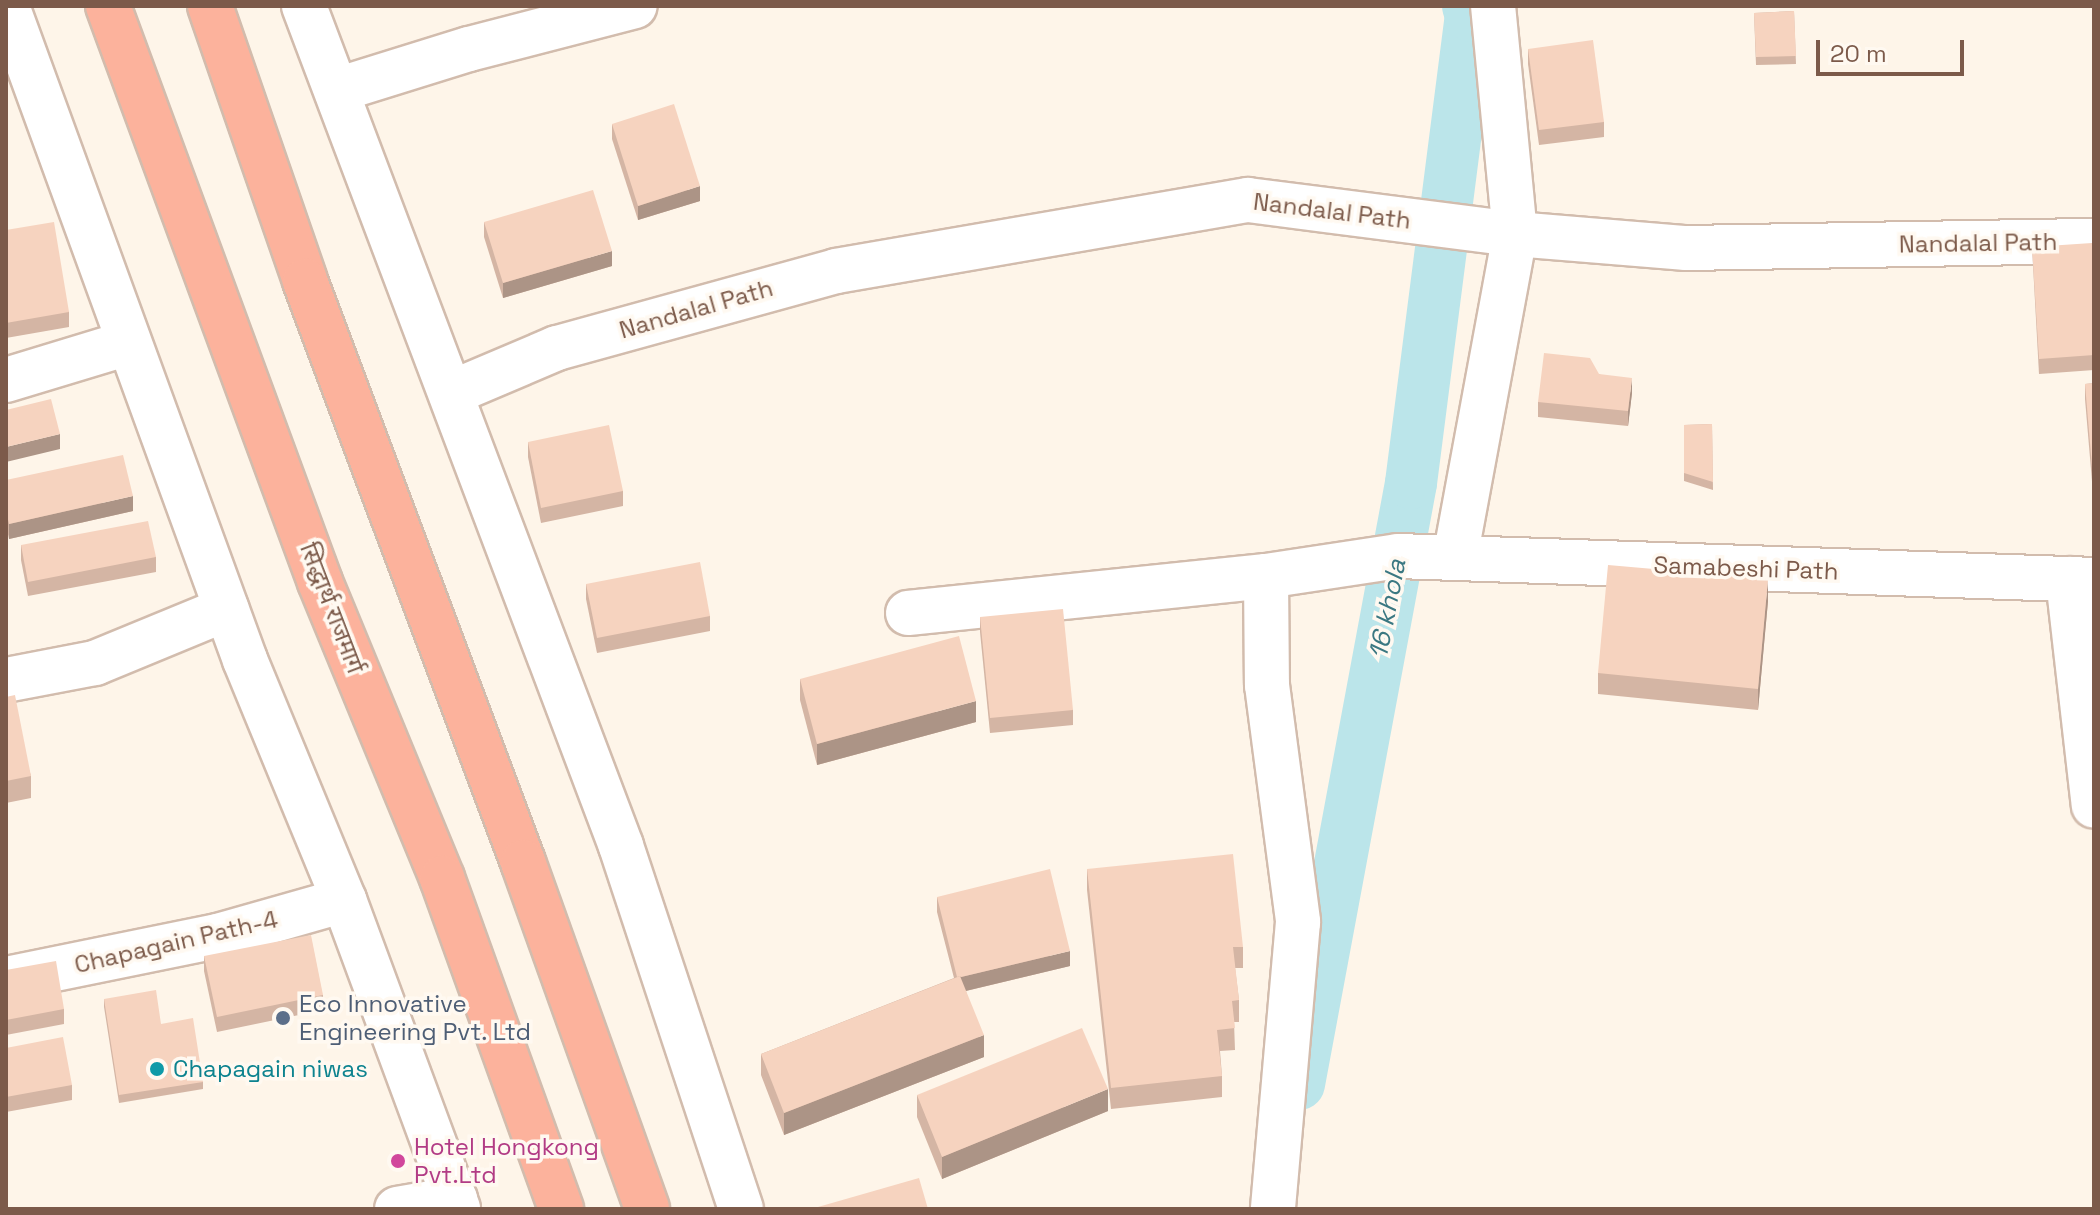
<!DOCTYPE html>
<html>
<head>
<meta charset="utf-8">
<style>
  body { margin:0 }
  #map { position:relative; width:2100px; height:1215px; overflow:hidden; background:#fef5e9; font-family:"Space Grotesk","Noto Sans Devanagari",sans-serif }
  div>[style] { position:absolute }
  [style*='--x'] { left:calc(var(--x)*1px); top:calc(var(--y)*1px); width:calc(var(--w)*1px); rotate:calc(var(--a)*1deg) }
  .canal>* { height:52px; margin:-26px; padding:0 26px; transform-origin:26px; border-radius:26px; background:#bbe5ea }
  .roads { filter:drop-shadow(2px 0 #d2bcad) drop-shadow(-2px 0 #d2bcad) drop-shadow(0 2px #d2bcad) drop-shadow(0 -2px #d2bcad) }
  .minor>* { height:44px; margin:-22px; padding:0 22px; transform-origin:22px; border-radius:22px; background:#fff }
  .highway>* { height:44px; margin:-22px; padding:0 22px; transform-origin:22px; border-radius:22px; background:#fcb29c }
  .wall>* { inset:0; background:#d4b5a4 }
  .shaded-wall>* { inset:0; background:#ac9486 }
  .building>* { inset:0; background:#f6d3bf }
  .dots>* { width:22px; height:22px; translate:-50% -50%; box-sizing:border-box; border:4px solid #fff9f1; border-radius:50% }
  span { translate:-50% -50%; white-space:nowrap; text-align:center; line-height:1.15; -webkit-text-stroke:7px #fff9f1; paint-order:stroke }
  .street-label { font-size:24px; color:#7c5a4a }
  .service-label { font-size:24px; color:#4e5e75 }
  .left { translate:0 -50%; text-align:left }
  .culture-label { font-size:24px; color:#0d838f }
  .hotel-label { font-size:24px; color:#b23c85 }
  .water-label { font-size:26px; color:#3b7882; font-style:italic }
  .frame { position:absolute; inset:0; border:8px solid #7c5a4a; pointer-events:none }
  .scale { position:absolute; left:1816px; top:40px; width:148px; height:36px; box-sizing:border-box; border:4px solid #7c5a4a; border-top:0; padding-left:10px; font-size:24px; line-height:28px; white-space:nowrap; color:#7c5a4a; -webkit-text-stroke:6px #fff9f1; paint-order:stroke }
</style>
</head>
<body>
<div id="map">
  <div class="canal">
    <i style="--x:1299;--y:1084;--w:611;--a:-79.44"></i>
    <i style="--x:1411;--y:483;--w:471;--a:-82.7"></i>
    <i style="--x:1471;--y:16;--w:10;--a:-107"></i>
  </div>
  <div class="roads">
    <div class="minor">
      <i style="--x:7;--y:6;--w:696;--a:70"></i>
      <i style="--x:245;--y:660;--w:260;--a:67.6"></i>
      <i style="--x:344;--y:900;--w:329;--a:69.7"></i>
      <i style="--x:304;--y:6;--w:898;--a:69.32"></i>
      <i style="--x:621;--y:846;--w:382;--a:71.7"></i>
      <i style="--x:337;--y:90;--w:138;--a:-17.3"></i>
      <i style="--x:469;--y:49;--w:171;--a:-14.5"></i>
      <i style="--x:6;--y:380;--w:127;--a:-16.9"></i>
      <i style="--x:451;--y:393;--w:115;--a:-23"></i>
      <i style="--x:557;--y:348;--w:289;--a:-15.4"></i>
      <i style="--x:836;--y:271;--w:418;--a:-9.8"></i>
      <i style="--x:1248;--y:200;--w:269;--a:7.3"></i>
      <i style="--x:1515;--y:234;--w:172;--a:4.7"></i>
      <i style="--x:1686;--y:248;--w:408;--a:-1"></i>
      <i style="--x:1455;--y:558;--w:330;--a:-79.5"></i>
      <i style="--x:1515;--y:234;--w:229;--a:-95.5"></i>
      <i style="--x:1266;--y:576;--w:109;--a:89.5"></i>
      <i style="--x:1267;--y:685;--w:239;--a:82.5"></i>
      <i style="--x:1298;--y:922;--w:288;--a:95"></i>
      <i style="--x:2068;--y:579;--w:228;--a:83.5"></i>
      <i style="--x:908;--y:613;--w:360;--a:-5.9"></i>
      <i style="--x:1266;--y:576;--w:134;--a:-8.6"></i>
      <i style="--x:1398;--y:556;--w:696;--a:1.97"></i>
      <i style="--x:6;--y:680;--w:91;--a:-10.8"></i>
      <i style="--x:95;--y:663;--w:142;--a:-22.4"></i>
      <i style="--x:6;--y:979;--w:216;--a:-11.5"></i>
      <i style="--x:218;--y:936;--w:131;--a:-15.9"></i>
      <i style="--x:397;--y:1209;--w:59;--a:-9.8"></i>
    </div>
    <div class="highway">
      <i style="--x:108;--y:6;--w:614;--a:69.79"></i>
      <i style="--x:320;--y:582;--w:320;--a:67.6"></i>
      <i style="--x:442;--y:878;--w:352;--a:70.2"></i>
      <i style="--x:210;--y:6;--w:291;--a:70.9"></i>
      <i style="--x:305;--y:281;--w:621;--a:69.43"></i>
      <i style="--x:523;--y:862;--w:368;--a:70.3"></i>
    </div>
  </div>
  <div class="wall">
    <i style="clip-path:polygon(1794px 11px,1796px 64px,1756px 65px,1754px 13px)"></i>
    <i style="clip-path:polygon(1528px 49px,1604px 122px,1604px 137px,1539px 145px,1528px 64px)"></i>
    <i style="clip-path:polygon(612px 124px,700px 201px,638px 220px,612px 139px)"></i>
    <i style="clip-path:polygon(484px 222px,612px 266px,503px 298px,484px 237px)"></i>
    <i style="clip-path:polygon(6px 230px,69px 312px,69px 327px,6px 338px)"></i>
    <i style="clip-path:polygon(2032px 247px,2094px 283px,2094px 370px,2039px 374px)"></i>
    <i style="clip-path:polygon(1599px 374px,1632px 393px,1628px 426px,1538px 417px,1538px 402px)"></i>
    <i style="clip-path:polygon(2094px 383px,2094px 505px,2085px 399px,2085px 384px)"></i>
    <i style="clip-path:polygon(1712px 424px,1713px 490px,1684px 481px,1684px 425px)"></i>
    <i style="clip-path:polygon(528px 442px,623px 491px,623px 506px,541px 523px,528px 457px)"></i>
    <i style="clip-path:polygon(6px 480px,133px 511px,9px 539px,6px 525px)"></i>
    <i style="clip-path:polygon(21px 545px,156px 557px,156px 572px,28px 596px,21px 560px)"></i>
    <i style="clip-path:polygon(586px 584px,710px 616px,710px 631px,597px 653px,586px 599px)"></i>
    <i style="clip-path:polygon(1768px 601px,1758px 710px,1598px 694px,1598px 673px)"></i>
    <i style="clip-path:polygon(980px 617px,1073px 710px,1073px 725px,990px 733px,980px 632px)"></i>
    <i style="clip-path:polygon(800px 679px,976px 722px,817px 765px,800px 700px)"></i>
    <i style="clip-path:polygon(6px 697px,31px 776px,31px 798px,6px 803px)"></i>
    <i style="clip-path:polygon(1087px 869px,1243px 947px,1243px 968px,1235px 968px,1239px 1000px,1239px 1022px,1234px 1022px,1235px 1050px,1220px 1051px,1222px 1076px,1222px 1097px,1111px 1109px,1087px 890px)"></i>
    <i style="clip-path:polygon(937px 897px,1070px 966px,966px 991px,984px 1057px,784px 1135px,761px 1075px,761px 1054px,954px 978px,937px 912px)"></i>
    <i style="clip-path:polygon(204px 956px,323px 995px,323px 1010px,217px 1032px,204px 971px)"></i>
    <i style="clip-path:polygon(6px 970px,64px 1009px,64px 1024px,6px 1035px)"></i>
    <i style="clip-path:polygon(104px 999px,161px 1024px,203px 1082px,203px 1089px,119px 1103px,104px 1007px)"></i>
    <i style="clip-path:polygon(6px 1048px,72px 1085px,72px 1100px,6px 1112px)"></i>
    <i style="clip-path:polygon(917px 1095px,1108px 1111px,942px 1179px,917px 1117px)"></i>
  </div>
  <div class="shaded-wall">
    <i style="clip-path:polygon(700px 186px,700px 201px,638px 220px,638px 206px)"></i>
    <i style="clip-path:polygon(612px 251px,612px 266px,503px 298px,503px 283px)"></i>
    <i style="clip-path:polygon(1632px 378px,1632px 393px,1628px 426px,1628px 411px)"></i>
    <i style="clip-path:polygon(60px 434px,60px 449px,6px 462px,6px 447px)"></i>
    <i style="clip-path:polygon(133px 496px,133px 511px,9px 539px,9px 524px)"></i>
    <i style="clip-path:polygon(1768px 579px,1768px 601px,1758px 710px,1758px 689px)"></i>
    <i style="clip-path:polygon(976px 701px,976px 722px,817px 765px,817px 744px)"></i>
    <i style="clip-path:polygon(1070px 951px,1070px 966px,957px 993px,957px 978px)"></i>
    <i style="clip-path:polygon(984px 1035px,984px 1057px,784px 1135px,784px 1113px)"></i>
    <i style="clip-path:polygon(1108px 1089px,1108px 1111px,942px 1179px,942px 1157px)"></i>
  </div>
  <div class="building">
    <i style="clip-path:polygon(1794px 11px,1796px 56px,1756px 57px,1754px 13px)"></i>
    <i style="clip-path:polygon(1593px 40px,1604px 122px,1539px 130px,1528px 49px)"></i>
    <i style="clip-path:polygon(674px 104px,700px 186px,638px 206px,612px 124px)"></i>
    <i style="clip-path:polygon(593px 190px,612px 251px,503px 283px,484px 222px)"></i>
    <i style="clip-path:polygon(54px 222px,69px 312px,6px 323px,6px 230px)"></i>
    <i style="clip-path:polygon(2092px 243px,2094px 283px,2094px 355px,2039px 359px,2032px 247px)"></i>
    <i style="clip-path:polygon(1544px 353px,1590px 358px,1599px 374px,1632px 378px,1628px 411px,1538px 402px)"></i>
    <i style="clip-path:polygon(2094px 383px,2094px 490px,2085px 384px)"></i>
    <i style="clip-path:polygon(51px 399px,60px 434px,6px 447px,6px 410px)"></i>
    <i style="clip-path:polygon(1712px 424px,1713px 482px,1684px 473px,1684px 425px)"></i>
    <i style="clip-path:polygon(609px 425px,623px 491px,541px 508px,528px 442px)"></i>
    <i style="clip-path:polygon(123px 455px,133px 496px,9px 524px,6px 510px,6px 480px)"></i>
    <i style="clip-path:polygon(148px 521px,156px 557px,28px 582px,21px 545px)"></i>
    <i style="clip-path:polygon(700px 562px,710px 616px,597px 638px,586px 584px)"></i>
    <i style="clip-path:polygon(1608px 565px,1768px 579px,1758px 689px,1598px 673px)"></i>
    <i style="clip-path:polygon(1063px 609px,1073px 710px,990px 718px,980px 617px)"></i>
    <i style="clip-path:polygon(959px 636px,976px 701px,817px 744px,800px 679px)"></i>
    <i style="clip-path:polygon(15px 695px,31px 776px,6px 781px,6px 697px)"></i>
    <i style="clip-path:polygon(1233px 854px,1243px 947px,1233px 947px,1239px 1000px,1232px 1001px,1235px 1028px,1217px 1030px,1222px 1076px,1111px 1088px,1087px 869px)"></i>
    <i style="clip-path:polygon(1050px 869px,1070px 951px,961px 977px,960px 976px,957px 977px,937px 897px)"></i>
    <i style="clip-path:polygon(311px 935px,323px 995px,217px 1017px,204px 956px)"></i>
    <i style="clip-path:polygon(56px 961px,64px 1009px,6px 1020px,6px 970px)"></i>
    <i style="clip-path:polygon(960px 976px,984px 1035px,784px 1113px,761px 1054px)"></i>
    <i style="clip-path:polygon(156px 990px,161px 1024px,193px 1018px,203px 1082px,119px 1095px,104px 999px)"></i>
    <i style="clip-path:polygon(1082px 1028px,1108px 1089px,942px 1157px,917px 1095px)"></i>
    <i style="clip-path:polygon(63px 1037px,72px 1085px,6px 1097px,6px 1048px)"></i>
    <i style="clip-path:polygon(919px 1178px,928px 1209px,811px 1209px)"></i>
  </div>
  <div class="dots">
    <i style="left:283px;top:1018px;background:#5c6f8a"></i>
    <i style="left:157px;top:1069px;background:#0f9aa8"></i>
    <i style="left:398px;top:1161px;background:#d1479c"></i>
  </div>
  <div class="street-label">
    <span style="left:1332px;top:211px;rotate:7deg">Nandalal Path</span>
    <span style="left:1978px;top:243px;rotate:-1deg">Nandalal Path</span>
    <span style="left:696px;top:309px;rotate:-16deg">Nandalal Path</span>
    <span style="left:1746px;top:568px;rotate:2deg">Samabeshi Path</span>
    <span style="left:332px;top:608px;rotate:69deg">सिद्धार्थ राजमार्ग</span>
    <span style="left:176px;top:942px;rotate:-13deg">Chapagain Path-4</span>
  </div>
  <div class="service-label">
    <span class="left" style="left:299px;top:1018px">Eco Innovative<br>Engineering Pvt. Ltd</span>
  </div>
  <div class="culture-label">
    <span class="left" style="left:173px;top:1069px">Chapagain niwas</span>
  </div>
  <div class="hotel-label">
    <span class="left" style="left:414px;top:1161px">Hotel Hongkong<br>Pvt.Ltd</span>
  </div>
  <div class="water-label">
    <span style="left:1388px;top:609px;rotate:-79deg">16 khola</span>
  </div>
  <div class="frame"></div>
  <div class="scale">20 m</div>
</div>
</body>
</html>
